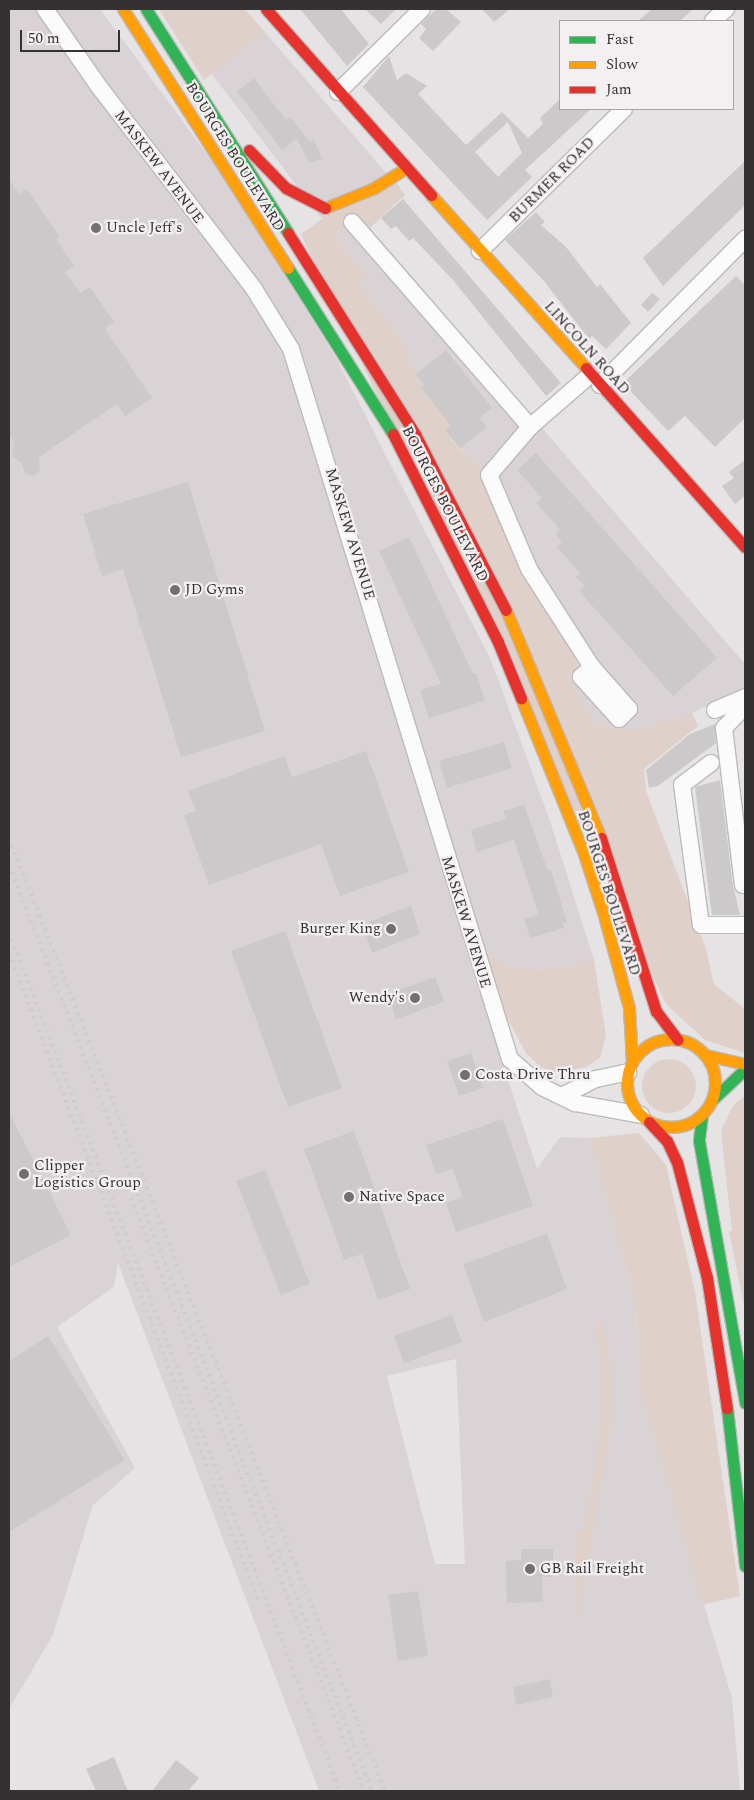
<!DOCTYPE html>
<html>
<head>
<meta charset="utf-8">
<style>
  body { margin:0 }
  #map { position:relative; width:754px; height:1800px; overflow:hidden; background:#e6e3e4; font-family:Spectral,serif }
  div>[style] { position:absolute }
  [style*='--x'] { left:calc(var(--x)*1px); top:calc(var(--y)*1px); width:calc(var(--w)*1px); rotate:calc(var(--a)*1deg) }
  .built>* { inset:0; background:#dad3d6 }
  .green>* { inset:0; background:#e0d0ca }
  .round { border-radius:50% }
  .building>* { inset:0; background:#cbc9ca }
  .roads { filter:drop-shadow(1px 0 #bdbabb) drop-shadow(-1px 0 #bdbabb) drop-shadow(0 1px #bdbabb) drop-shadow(0 -1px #bdbabb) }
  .street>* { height:16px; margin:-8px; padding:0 8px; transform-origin:8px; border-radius:8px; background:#fbfbfb }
  .fast>* { height:11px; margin:-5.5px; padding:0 5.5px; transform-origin:5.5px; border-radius:5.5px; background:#30b455 }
  .slow>* { height:11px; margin:-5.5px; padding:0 5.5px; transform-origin:5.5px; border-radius:5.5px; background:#ff9f0a }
  .slow>.ring { margin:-5.5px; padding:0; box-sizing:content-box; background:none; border:11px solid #ff9f0a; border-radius:50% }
  .jam>* { height:11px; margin:-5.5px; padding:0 5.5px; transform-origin:5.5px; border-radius:5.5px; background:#e5322d }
  .rail>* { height:4px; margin-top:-2px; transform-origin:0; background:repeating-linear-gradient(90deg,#cecdcd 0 2.5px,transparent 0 7.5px) }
  .dots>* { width:14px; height:14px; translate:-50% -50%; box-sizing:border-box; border:2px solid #f4eff1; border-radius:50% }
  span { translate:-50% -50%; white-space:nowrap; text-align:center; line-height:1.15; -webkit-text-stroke:4.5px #f4eff1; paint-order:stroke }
  .street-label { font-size:15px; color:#333132 }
  .poi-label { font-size:15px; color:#333132 }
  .left { translate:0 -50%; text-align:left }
  .right { translate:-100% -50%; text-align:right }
  .frame { position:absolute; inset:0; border:10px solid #333132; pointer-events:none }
  .legend { position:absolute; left:559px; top:20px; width:175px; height:90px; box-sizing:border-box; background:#f4eff1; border:1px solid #a7a3a5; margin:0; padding:6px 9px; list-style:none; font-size:15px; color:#333132 }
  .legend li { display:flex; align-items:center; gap:10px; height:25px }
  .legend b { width:25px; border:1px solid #a7a3a5 }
  .scale { position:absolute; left:20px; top:30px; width:100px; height:22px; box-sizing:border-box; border:2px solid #333132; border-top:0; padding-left:6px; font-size:15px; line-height:18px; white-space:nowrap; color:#333132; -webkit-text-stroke:4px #f4eff1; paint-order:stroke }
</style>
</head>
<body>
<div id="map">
  <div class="built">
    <i style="clip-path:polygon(evenodd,9px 9px,100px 9px,223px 176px,337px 360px,491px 660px,550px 821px,594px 960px,547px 970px,511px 967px,462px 937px,537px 1169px,560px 1137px,589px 1138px,636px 1305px,639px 1387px,732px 1698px,740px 1791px,319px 1791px,118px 1263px,114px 1287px,57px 1327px,135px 1468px,93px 1505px,53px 1635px,9px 1709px,9px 9px,456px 1359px,465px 1564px,435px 1564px,387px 1376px,456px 1359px)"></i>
    <i style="clip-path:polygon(265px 32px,405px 195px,370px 228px,745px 664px,745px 688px,692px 713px,629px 731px,593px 722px,569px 676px,581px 670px,523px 572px,483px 485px,482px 470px,450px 438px,458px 428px,420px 386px,401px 338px,359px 286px,367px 278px,211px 73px)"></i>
  </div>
  <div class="green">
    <i style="clip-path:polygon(159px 9px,245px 9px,265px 32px,204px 80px)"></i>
    <i style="clip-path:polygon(395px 181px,405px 195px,369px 228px,359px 216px,335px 236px,367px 278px,360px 287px,401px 338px,420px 386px,458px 428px,450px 439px,482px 470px,483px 485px,523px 572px,581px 670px,569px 676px,593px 722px,629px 731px,692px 713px,698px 726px,644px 769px,646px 791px,706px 949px,714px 984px,745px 1009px,745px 1053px,705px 1040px,666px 1004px,301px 234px,336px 209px)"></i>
    <i style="clip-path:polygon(484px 951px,511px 967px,546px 970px,594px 960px,606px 1035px,600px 1058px,586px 1067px,559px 1073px,542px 1068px,526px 1053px,507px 1018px)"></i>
    <i class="round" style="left:642px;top:1059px;width:54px;height:54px"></i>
    <i style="clip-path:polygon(745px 1095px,745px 1311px,729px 1231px,732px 1231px,721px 1131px,732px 1107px)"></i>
    <i style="clip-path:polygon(639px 1133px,666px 1165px,695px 1292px,740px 1596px,703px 1605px,639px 1387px,636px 1305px,589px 1138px)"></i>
    <i style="clip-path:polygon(602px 1315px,612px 1370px,610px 1437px,575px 1632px,575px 1531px,584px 1531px,602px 1414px,602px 1364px,595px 1331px)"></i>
  </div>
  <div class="building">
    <i style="clip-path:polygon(300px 9px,341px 9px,369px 44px,347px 66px)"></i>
    <i style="clip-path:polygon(365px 9px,396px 9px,381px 24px)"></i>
    <i style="clip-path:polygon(436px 9px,446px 9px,461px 22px,433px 51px,419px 38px,426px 29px,421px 24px)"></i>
    <i style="clip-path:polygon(482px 9px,510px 9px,494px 22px)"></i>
    <i style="clip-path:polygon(652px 9px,693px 9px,680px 21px,638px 21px)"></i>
    <i style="clip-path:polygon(evenodd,389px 56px,397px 80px,406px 73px,427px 86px,418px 94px,466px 145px,502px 112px,528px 138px,543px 124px,540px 118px,560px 99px,560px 109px,591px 109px,525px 170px,532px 177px,487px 220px,363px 87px,389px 56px,508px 122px,522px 153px,498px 177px,475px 152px,508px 122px)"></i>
    <i style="clip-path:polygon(254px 78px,286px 120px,290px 117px,310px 142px,314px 140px,322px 159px,309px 163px,297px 139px,282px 150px,237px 91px)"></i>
    <i style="clip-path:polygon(745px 161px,745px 205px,663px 286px,643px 258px)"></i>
    <i style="clip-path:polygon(9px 179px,19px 194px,27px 189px,59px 236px,56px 239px,74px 266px,65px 272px,80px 293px,90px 287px,114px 322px,105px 329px,152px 398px,125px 416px,117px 404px,39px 457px,40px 470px,33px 476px,25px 474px,22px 464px,12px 456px,14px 442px,9px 434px)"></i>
    <i style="clip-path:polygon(403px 199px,561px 383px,546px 396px,453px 280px,413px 238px,409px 241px,396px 226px,391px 229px,381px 218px)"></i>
    <i style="clip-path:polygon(536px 212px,545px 222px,541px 225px,566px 247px,597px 287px,600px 284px,631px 323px,606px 349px,592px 336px,589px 339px,544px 281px,505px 240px)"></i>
    <i style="clip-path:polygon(736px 276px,745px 285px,745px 418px,715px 447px,685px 416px,668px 431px,623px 383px)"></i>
    <i style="clip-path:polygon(652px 293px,660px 299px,648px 312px,641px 305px)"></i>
    <i style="clip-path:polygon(446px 350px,492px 408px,479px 418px,487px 427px,460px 448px,445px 430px,451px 426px,421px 387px,424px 385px,416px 374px)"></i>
    <i style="clip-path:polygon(536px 453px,717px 658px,673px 696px,579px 591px,585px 586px,576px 577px,580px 573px,557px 547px,562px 542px,555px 534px,560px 529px,536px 503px,542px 498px,517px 470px)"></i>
    <i style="clip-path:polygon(745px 460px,745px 496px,735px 504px,722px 486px,734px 478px,729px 472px)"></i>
    <i style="clip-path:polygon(188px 482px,265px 731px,181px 757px,123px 569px,102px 576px,83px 514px)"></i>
    <i style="clip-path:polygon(409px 537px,473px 674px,476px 673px,485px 701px,429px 718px,420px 690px,441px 684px,379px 551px)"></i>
    <i style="clip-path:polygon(715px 724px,716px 743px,658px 786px,649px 788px,646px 770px,690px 734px)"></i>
    <i style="clip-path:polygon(504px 742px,512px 768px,447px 788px,439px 761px)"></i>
    <i style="clip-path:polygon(366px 751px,409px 872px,340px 896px,321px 844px,209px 885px,184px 815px,196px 811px,188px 791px,284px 756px,292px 777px)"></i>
    <i style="clip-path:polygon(720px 780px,733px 886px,740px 915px,712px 915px,695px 787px)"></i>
    <i style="clip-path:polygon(524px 805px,548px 871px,551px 870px,567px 922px,563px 923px,564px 928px,530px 938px,524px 919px,539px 915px,514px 840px,477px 852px,471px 830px,507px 819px,503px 811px)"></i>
    <i style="clip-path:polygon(411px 906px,420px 934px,372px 953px,363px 924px)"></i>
    <i style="clip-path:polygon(285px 931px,342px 1088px,288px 1107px,231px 951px)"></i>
    <i style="clip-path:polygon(435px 977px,444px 1002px,396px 1019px,387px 994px)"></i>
    <i style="clip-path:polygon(471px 1053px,483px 1088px,459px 1096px,447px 1061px)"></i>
    <i style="clip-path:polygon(9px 1112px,71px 1235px,9px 1267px)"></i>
    <i style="clip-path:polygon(503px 1119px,533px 1206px,456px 1232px,446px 1203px,462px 1197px,453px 1169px,436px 1174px,426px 1145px)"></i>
    <i style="clip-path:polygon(354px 1131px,410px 1289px,378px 1300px,362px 1254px,344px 1260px,304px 1149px)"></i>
    <i style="clip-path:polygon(265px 1170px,310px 1284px,281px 1295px,236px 1181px)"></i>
    <i style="clip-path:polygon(547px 1234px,567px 1289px,484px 1322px,463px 1264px)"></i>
    <i style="clip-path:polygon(452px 1315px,462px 1342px,404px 1363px,394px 1336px)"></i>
    <i style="clip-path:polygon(48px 1336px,125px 1460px,9px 1532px,9px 1361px)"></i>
    <i style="clip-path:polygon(521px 1549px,553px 1549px,553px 1577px,542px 1577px,543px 1602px,507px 1603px,506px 1561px,521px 1560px)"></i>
    <i style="clip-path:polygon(418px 1591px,428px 1656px,398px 1661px,388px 1595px)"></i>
    <i style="clip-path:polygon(550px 1679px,553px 1697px,516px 1705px,513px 1687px)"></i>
    <i style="clip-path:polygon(114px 1757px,128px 1791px,96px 1791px,86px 1769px)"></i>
    <i style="clip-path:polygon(176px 1760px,199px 1778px,188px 1791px,152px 1791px)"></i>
  </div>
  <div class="roads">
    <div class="street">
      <i style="--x:45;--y:9;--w:96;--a:55.2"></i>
      <i style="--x:100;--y:88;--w:253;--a:52.5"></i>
      <i style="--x:254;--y:289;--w:70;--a:58.3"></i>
      <i style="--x:291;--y:349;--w:743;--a:72.86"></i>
      <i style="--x:510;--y:1059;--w:43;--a:41.2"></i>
      <i style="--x:542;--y:1087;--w:37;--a:26"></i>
      <i style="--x:575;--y:1103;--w:67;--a:10.3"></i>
      <i style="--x:713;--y:21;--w:18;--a:-43"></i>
      <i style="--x:338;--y:92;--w:118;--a:-44.7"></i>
      <i style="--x:352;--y:222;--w:271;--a:49"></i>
      <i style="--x:480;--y:251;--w:202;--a:-44.6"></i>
      <i style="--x:590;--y:375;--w:79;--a:139.1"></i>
      <i style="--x:530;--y:427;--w:63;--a:130.5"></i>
      <i style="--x:489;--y:475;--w:102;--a:66.9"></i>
      <i style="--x:529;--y:569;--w:117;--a:57.3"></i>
      <i style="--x:592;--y:667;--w:56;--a:48.6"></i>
      <i style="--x:629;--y:709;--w:14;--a:135"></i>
      <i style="--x:619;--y:719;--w:57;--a:-132.1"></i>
      <i style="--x:581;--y:677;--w:15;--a:-42"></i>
      <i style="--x:600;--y:385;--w:206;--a:-45.2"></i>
      <i style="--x:715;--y:710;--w:33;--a:-23"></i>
      <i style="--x:711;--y:763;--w:36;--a:143"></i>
      <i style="--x:682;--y:785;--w:141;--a:82.3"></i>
      <i style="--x:701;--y:925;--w:44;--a:0"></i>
      <i style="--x:743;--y:885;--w:158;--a:-96.9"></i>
      <i style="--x:724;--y:728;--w:30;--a:-46"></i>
      <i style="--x:564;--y:1095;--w:36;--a:-27"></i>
      <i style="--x:596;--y:1079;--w:33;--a:-12"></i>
    </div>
    <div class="fast">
      <i style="--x:146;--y:9;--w:265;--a:57.6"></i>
      <i style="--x:288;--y:268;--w:196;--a:57.7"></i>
      <i style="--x:712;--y:1100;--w:45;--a:-43.2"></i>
      <i style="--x:702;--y:1115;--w:26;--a:97"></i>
      <i style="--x:699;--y:1141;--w:266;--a:80"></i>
      <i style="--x:727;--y:1408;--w:159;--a:83.5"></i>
    </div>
    <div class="slow">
      <i style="--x:123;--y:9;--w:307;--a:57.5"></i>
      <i style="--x:431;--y:195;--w:232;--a:48.1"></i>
      <i style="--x:325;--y:208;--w:53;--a:-22.2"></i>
      <i style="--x:374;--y:188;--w:38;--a:-32"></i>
      <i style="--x:506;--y:610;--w:247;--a:67.4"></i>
      <i style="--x:521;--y:698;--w:168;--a:68"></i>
      <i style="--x:584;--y:854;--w:61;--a:71.9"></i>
      <i style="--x:603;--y:912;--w:99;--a:74.8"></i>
      <i style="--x:629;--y:1008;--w:54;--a:86.8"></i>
      <i class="ring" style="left:627px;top:1039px;width:77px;height:77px"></i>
      <i style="--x:706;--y:1055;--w:40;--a:13"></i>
    </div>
    <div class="jam">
      <i style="--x:266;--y:9;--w:249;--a:48.4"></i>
      <i style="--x:249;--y:150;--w:53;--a:45.8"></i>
      <i style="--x:286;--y:188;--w:44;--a:27.1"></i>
      <i style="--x:288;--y:233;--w:238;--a:57.7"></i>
      <i style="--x:415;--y:434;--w:198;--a:62.7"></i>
      <i style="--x:586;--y:368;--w:239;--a:48.4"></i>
      <i style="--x:393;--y:434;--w:233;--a:63.2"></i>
      <i style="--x:498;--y:642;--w:61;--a:67.7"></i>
      <i style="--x:601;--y:838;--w:182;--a:72.4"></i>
      <i style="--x:656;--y:1011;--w:36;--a:53"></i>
      <i style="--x:649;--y:1122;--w:26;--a:47"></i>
      <i style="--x:667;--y:1141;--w:23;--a:65"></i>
      <i style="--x:677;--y:1162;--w:120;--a:75.5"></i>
      <i style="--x:707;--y:1278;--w:132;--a:81.3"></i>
    </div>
  </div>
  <div class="rail">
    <i style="--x:9;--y:838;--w:1024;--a:68.47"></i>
    <i style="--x:9;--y:865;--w:995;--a:68.59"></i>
    <i style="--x:9;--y:932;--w:921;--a:68.93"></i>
    <i style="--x:9;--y:953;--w:693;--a:68.95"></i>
    <i style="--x:131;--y:1198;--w:637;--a:68.55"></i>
  </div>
  <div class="dots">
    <i style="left:96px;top:228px;background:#726f70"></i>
    <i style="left:175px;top:590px;background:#726f70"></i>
    <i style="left:391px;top:929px;background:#726f70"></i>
    <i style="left:415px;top:998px;background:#726f70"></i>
    <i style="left:465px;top:1075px;background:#726f70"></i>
    <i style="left:24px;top:1174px;background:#726f70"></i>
    <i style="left:349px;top:1197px;background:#726f70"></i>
    <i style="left:530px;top:1569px;background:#726f70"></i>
  </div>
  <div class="street-label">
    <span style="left:235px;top:157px;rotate:58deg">BOURGES BOULEVARD</span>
    <span style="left:159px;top:167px;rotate:53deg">MASKEW AVENUE</span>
    <span style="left:552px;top:180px;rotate:-45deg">BURMER ROAD</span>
    <span style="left:587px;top:348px;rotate:48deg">LINCOLN ROAD</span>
    <span style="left:445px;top:504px;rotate:63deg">BOURGES BOULEVARD</span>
    <span style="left:350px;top:534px;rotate:73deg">MASKEW AVENUE</span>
    <span style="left:609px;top:893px;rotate:72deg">BOURGES BOULEVARD</span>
    <span style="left:466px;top:922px;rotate:73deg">MASKEW AVENUE</span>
  </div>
  <div class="poi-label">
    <span class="left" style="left:106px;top:228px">Uncle Jeff's</span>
    <span class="left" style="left:185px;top:590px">JD Gyms</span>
    <span class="right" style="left:381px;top:929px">Burger King</span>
    <span class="right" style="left:405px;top:998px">Wendy's</span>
    <span class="left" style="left:475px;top:1075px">Costa Drive Thru</span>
    <span class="left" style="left:34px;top:1174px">Clipper<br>Logistics Group</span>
    <span class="left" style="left:359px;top:1197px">Native Space</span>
    <span class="left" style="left:540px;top:1569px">GB Rail Freight</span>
  </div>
  <div class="frame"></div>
  <ul class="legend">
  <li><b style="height:6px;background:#30b455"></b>Fast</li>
  <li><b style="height:6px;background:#ff9f0a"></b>Slow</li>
  <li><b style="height:6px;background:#e5322d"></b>Jam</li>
  </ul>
  <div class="scale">50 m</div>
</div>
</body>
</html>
